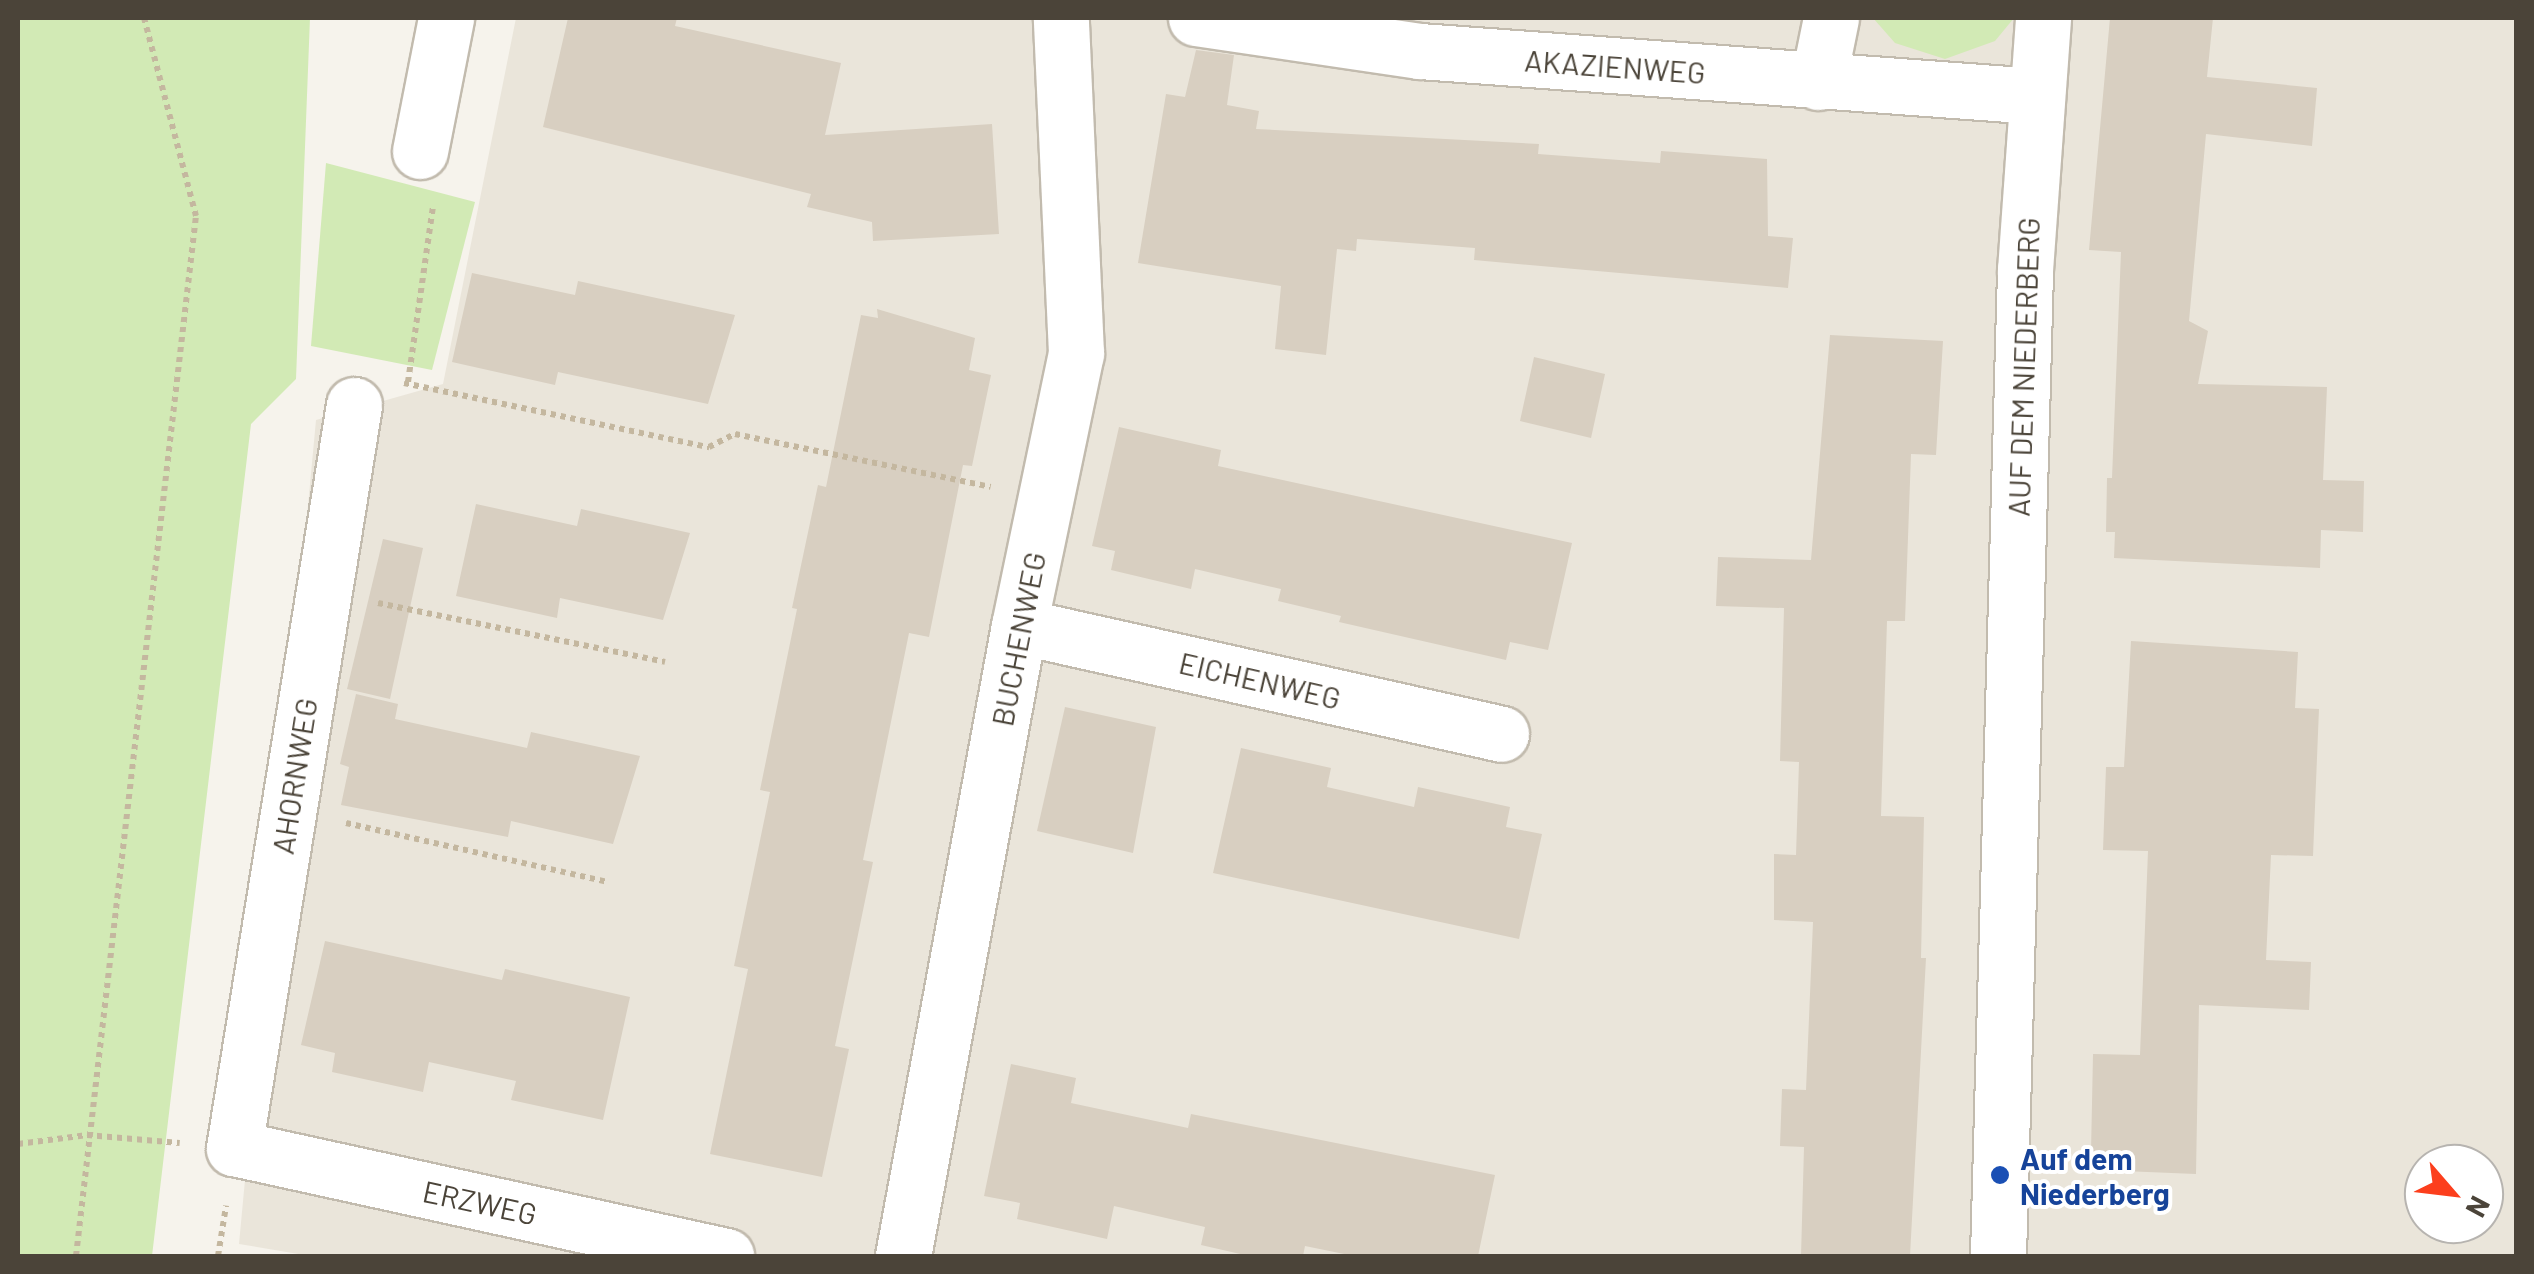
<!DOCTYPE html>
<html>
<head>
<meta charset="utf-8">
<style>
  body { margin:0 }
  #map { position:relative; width:2534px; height:1274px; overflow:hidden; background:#f6f3ec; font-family:Barlow,sans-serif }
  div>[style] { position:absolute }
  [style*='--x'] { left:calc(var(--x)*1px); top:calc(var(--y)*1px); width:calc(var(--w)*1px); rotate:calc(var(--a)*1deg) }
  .residential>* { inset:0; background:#eae5da }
  .green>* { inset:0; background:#d2eab5 }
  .building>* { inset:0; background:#d8cfc1 }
  .path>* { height:6px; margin-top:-3px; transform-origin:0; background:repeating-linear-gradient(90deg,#c4b79f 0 5px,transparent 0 10px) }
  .roads { filter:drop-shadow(2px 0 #c2bbae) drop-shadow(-2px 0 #c2bbae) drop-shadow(0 2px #c2bbae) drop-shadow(0 -2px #c2bbae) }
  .minor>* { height:55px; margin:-27.5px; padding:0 27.5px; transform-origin:27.5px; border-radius:27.5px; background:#fff }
  .dots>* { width:28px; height:28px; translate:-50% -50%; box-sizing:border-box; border:5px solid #fff; border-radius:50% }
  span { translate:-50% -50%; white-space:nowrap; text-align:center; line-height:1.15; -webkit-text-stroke:8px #fff; paint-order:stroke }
  .street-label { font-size:30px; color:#4b4439 }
  .transit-label { font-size:30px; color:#164399; font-weight:700 }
  .left { translate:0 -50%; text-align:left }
  .frame { position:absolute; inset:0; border:20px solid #4b4439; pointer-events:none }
  .north { position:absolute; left:2404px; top:1144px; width:100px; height:100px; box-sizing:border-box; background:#fff; border:2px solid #b7b4b0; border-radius:50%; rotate:118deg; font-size:28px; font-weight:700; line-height:40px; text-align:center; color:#4b4439 }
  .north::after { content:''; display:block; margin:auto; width:35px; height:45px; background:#fc3f1d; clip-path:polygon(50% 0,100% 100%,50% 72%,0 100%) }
</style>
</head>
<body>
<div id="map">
  <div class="residential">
    <i style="clip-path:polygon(evenodd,516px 18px,2516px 18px,2516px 1256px,310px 1256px,239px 1244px,316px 420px,443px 384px,516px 18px,2424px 1164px,2484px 1164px,2484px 1224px,2424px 1224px,2424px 1164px)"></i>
  </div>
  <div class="green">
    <i style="clip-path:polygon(18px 18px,310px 18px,296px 379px,251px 424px,152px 1256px,18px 1256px)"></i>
    <i style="clip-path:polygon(1873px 18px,2014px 18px,1995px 41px,1945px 59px,1895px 43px)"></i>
    <i style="clip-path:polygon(326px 163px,475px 202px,432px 370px,311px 346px)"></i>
  </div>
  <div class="building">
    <i style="clip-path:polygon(568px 18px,677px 18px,675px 26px,841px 63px,825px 135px,992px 124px,999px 234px,873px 241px,872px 222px,807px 207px,811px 194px,543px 127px)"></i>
    <i style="clip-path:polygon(2110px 18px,2213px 18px,2207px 77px,2317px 88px,2312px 146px,2206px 134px,2189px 321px,2208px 331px,2198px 384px,2327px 387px,2323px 480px,2364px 481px,2363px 532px,2321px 530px,2320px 568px,2114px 558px,2115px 532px,2106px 532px,2107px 478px,2112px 478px,2121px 252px,2089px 250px)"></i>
    <i style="clip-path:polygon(1196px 50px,1234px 55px,1227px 105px,1259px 111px,1256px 129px,1539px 144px,1538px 154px,1660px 163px,1661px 151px,1767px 159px,1768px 236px,1793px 238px,1788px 288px,1474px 260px,1475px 248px,1357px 239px,1356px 251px,1337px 249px,1326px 355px,1275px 349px,1281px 286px,1138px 263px,1166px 94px,1185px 97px)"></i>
    <i style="clip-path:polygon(472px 273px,575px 295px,578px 281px,735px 315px,708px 404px,558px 372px,555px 385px,452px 362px)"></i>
    <i style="clip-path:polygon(877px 309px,975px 338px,969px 370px,991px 375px,972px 466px,963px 465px,929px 637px,909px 633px,863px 860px,873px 862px,835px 1046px,849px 1049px,822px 1177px,710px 1154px,748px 969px,734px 966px,770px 792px,760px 790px,797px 609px,792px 608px,818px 485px,826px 487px,861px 315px,878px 318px)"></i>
    <i style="clip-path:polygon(1830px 335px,1943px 341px,1936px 455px,1911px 454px,1905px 621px,1887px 621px,1881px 816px,1924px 817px,1921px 958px,1926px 958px,1910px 1256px,1801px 1256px,1804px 1147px,1780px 1146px,1782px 1089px,1806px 1090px,1813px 922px,1774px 920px,1774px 854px,1796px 855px,1799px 762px,1780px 761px,1784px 608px,1716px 606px,1718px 557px,1811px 560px)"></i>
    <i style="clip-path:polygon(1534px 357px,1605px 374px,1591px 438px,1520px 421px)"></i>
    <i style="clip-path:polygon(1119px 427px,1221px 450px,1218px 466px,1572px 543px,1548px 650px,1510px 642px,1506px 660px,1339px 622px,1341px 616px,1278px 601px,1281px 589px,1195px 569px,1191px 589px,1111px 570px,1115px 551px,1092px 546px)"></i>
    <i style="clip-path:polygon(476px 504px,577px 526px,581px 509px,690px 533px,663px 620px,560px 598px,557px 618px,456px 596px)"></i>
    <i style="clip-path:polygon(383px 539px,423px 548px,390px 699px,347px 689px)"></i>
    <i style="clip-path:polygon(2131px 641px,2298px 652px,2295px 708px,2319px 709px,2313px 856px,2271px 855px,2266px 960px,2311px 962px,2309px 1010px,2199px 1005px,2196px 1174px,2123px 1171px,2127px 1153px,2091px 1152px,2093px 1054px,2140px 1055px,2148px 851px,2103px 850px,2106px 767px,2124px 767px)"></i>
    <i style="clip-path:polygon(356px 694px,398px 704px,395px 719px,527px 748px,531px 732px,640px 756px,613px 844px,511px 821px,508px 837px,341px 805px,349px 767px,340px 764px)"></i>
    <i style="clip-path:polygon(1065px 707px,1156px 727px,1133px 853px,1037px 831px)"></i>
    <i style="clip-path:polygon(1241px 748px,1331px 768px,1327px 787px,1414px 807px,1418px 787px,1510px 807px,1506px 827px,1542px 834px,1519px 939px,1213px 873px)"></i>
    <i style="clip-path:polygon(325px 941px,502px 980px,505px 969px,630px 997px,603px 1120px,511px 1100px,516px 1081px,429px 1062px,423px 1092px,332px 1072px,335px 1053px,301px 1045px)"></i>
    <i style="clip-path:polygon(1011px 1064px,1076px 1078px,1071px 1103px,1188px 1128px,1191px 1114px,1495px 1175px,1478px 1256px,1354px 1256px,1305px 1246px,1303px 1256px,1249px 1256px,1201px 1245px,1205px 1227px,1114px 1206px,1107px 1239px,1017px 1219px,1020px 1203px,984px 1196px)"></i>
  </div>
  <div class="path">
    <i style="--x:408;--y:382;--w:177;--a:-81.9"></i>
    <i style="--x:404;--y:383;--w:312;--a:11.9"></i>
    <i style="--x:709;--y:447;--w:29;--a:-27"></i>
    <i style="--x:735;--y:434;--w:261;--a:11.7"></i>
    <i style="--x:378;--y:603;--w:293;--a:11.6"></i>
    <i style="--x:346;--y:823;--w:269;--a:12.7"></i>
    <i style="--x:18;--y:1144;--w:70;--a:-7.4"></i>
    <i style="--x:87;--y:1135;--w:93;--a:4.9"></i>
    <i style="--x:76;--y:1256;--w:1047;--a:-83.42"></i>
    <i style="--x:196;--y:216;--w:205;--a:-104.7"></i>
    <i style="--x:218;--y:1256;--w:51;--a:-80.9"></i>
  </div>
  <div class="roads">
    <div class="minor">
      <i style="--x:1196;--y:18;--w:226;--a:8.4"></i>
      <i style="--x:1420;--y:51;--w:617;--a:4.18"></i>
      <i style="--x:1818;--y:82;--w:65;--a:-78.5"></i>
      <i style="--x:420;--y:151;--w:136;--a:-78.9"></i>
      <i style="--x:354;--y:405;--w:753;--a:99.17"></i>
      <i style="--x:234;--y:1148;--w:504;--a:12.38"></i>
      <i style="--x:1019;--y:626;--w:494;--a:12.6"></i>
      <i style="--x:903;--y:1256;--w:641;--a:-79.57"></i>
      <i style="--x:1019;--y:626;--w:279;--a:-78.2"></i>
      <i style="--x:1076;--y:353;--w:335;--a:-92.6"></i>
      <i style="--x:1998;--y:1256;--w:986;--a:-88.43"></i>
      <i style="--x:2025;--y:270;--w:253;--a:-85.9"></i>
    </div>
  </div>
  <div class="dots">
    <i style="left:2000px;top:1175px;background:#1a4fb4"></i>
  </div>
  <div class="street-label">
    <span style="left:1615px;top:66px;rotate:4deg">AKAZIENWEG</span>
    <span style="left:2023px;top:367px;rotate:-88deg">AUF DEM NIEDERBERG</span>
    <span style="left:1018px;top:639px;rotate:-79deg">BUCHENWEG</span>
    <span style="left:1260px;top:680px;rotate:13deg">EICHENWEG</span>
    <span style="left:294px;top:776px;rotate:-81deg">AHORNWEG</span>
    <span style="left:480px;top:1202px;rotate:12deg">ERZWEG</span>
  </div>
  <div class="transit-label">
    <span class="left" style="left:2020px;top:1175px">Auf dem<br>Niederberg</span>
  </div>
  <div class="frame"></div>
  <div class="north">N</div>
</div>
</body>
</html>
